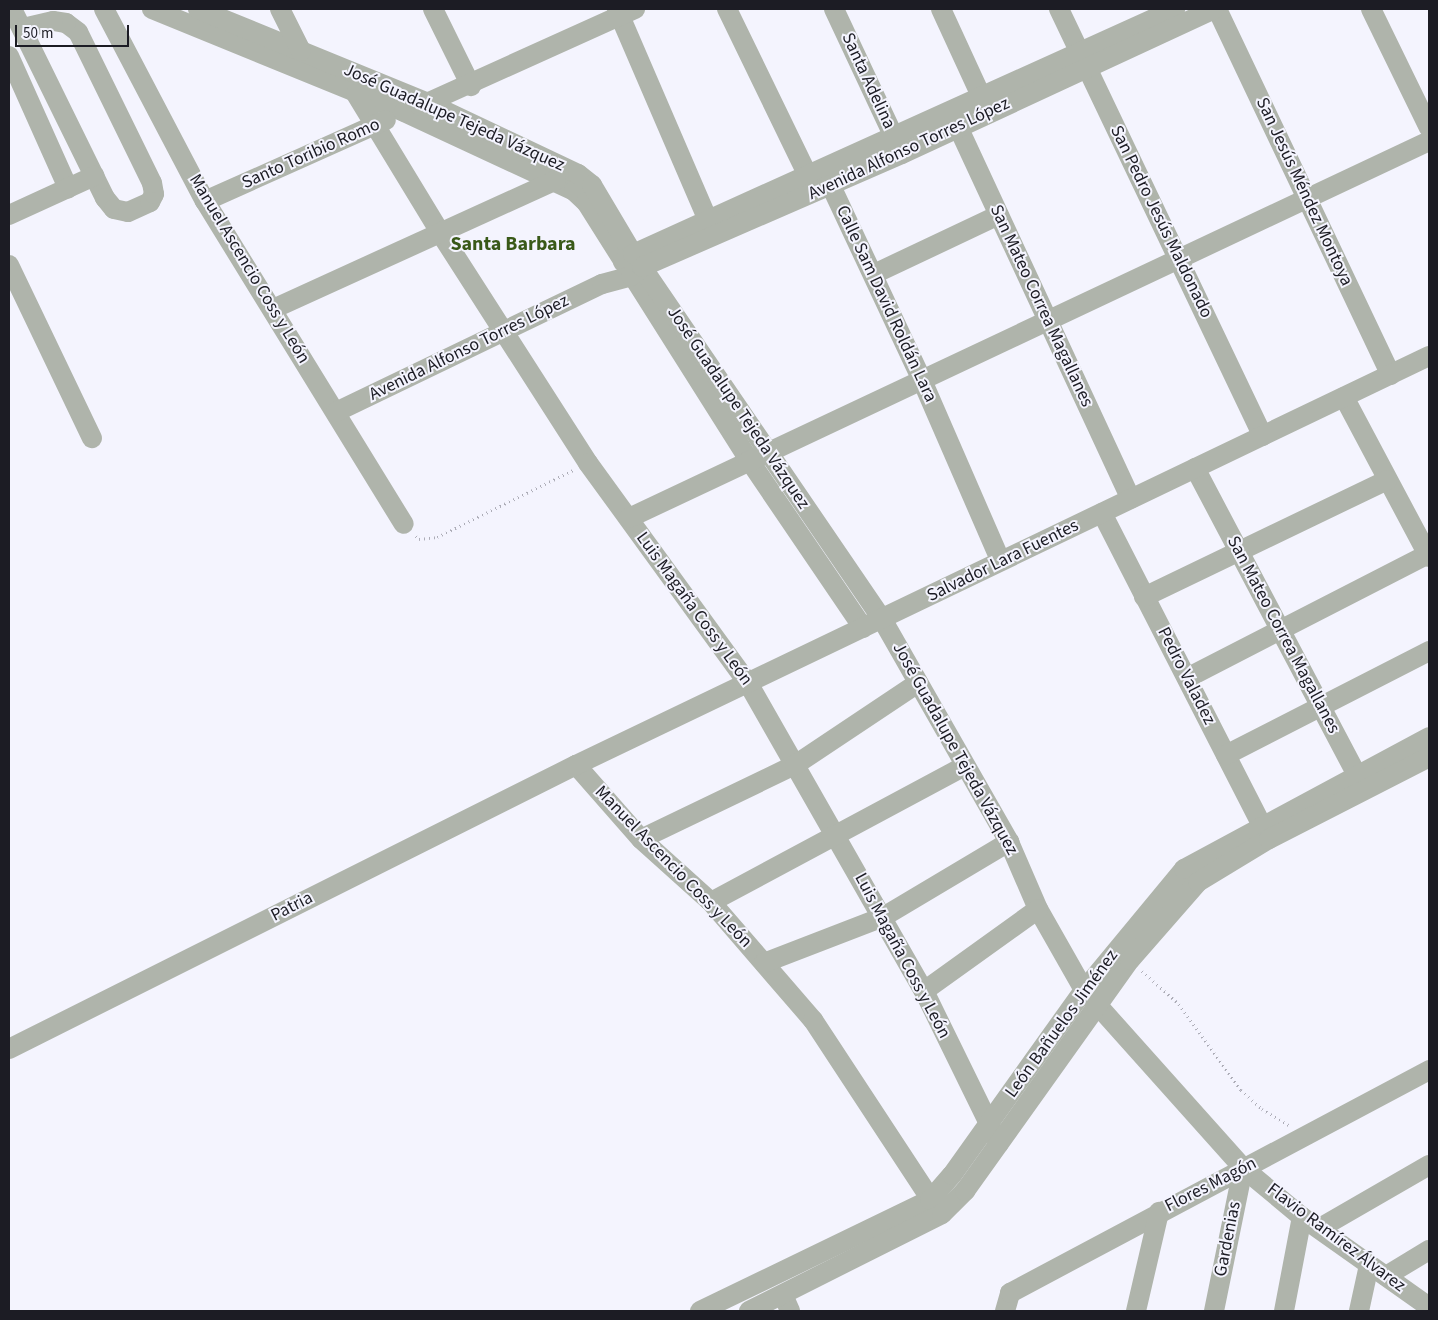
<!DOCTYPE html>
<html>
<head>
<meta charset="utf-8">
<style>
  body { margin:0 }
  #map { position:relative; width:1438px; height:1320px; overflow:hidden; background:#f4f4fe; font-family:"Source Sans 3",sans-serif }
  div>[style] { position:absolute }
  [style*='--x'] { left:calc(var(--x)*1px); top:calc(var(--y)*1px); width:calc(var(--w)*1px); rotate:calc(var(--a)*1deg) }
  .path>* { height:2.5px; margin-top:-1.25px; transform-origin:0; background:repeating-linear-gradient(90deg,#adadb7 0 1px,transparent 0 5px) }
  .minor>* { height:20px; margin:-10px; padding:0 10px; transform-origin:10px; border-radius:10px; background:#afb4ab }
  span { translate:-50% -50%; white-space:nowrap; text-align:center; line-height:1.15; -webkit-text-stroke:4px #f4f4fe; paint-order:stroke }
  .street-label { font-size:18px; color:#1c1c24 }
  .quarter-label { font-size:20px; color:#395918; font-weight:700 }
  .frame { position:absolute; inset:0; border:10px solid #1c1c24; pointer-events:none }
  .scale { position:absolute; left:15px; top:25px; width:114px; height:22px; box-sizing:border-box; border:2px solid #1c1c24; border-top:0; padding-left:6px; font-size:15px; line-height:18px; white-space:nowrap; color:#1c1c24; -webkit-text-stroke:4px #f4f4fe; paint-order:stroke }
</style>
</head>
<body>
<div id="map">
  <div class="path">
    <i style="--x:416;--y:536;--w:4;--a:45"></i>
    <i style="--x:419;--y:539;--w:18;--a:-6"></i>
    <i style="--x:437;--y:537;--w:152;--a:-26.2"></i>
    <i style="--x:1142;--y:971;--w:50;--a:41.7"></i>
    <i style="--x:1179;--y:1004;--w:106;--a:54.2"></i>
    <i style="--x:1241;--y:1090;--w:28;--a:42"></i>
    <i style="--x:1262;--y:1109;--w:31;--a:31"></i>
  </div>
  <div class="minor">
    <i style="--x:12;--y:9;--w:211;--a:63.8"></i>
    <i style="--x:105;--y:198;--w:14;--a:51"></i>
    <i style="--x:114;--y:209;--w:14;--a:12"></i>
    <i style="--x:128;--y:212;--w:24;--a:-24"></i>
    <i style="--x:150;--y:202;--w:9;--a:-63"></i>
    <i style="--x:154;--y:194;--w:11;--a:-100"></i>
    <i style="--x:152;--y:183;--w:168;--a:-116.1"></i>
    <i style="--x:78;--y:32;--w:15;--a:-143"></i>
    <i style="--x:66;--y:23;--w:13;--a:-171"></i>
    <i style="--x:53;--y:21;--w:32;--a:167"></i>
    <i style="--x:104;--y:9;--w:217;--a:62.3"></i>
    <i style="--x:205;--y:201;--w:379;--a:58.4"></i>
    <i style="--x:152;--y:9;--w:272;--a:22.2"></i>
    <i style="--x:404;--y:112;--w:187;--a:24.9"></i>
    <i style="--x:574;--y:191;--w:16;--a:43"></i>
    <i style="--x:586;--y:202;--w:305;--a:57.7"></i>
    <i style="--x:749;--y:460;--w:203;--a:55.8"></i>
    <i style="--x:198;--y:9;--w:248;--a:22.2"></i>
    <i style="--x:428;--y:103;--w:166;--a:25.3"></i>
    <i style="--x:578;--y:174;--w:18;--a:38"></i>
    <i style="--x:592;--y:185;--w:80;--a:59.3"></i>
    <i style="--x:633;--y:254;--w:442;--a:55.7"></i>
    <i style="--x:882;--y:619;--w:257;--a:60.3"></i>
    <i style="--x:1009;--y:842;--w:73;--a:66.6"></i>
    <i style="--x:1038;--y:909;--w:93;--a:60.4"></i>
    <i style="--x:1084;--y:990;--w:239;--a:48.2"></i>
    <i style="--x:1243;--y:1168;--w:77;--a:39.7"></i>
    <i style="--x:1302;--y:1217;--w:156;--a:35.3"></i>
    <i style="--x:280;--y:9;--w:47;--a:63.4"></i>
    <i style="--x:433;--y:9;--w:86;--a:63.7"></i>
    <i style="--x:617;--y:9;--w:230;--a:66.7"></i>
    <i style="--x:727;--y:9;--w:186;--a:64.1"></i>
    <i style="--x:808;--y:176;--w:25;--a:23"></i>
    <i style="--x:831;--y:186;--w:212;--a:64.9"></i>
    <i style="--x:921;--y:378;--w:198;--a:66.5"></i>
    <i style="--x:834;--y:9;--w:156;--a:64.9"></i>
    <i style="--x:941;--y:9;--w:110;--a:65.3"></i>
    <i style="--x:1059;--y:9;--w:473;--a:64.5"></i>
    <i style="--x:1217;--y:9;--w:405;--a:64.6"></i>
    <i style="--x:1371;--y:9;--w:132;--a:64"></i>
    <i style="--x:9;--y:56;--w:145;--a:65.9"></i>
    <i style="--x:356;--y:94;--w:164;--a:58.7"></i>
    <i style="--x:441;--y:234;--w:272;--a:57.3"></i>
    <i style="--x:588;--y:463;--w:272;--a:54"></i>
    <i style="--x:748;--y:683;--w:355;--a:60.3"></i>
    <i style="--x:924;--y:991;--w:170;--a:63.9"></i>
    <i style="--x:420;--y:106;--w:236;--a:-24.3"></i>
    <i style="--x:953;--y:116;--w:422;--a:65.1"></i>
    <i style="--x:205;--y:201;--w:198;--a:-24.1"></i>
    <i style="--x:9;--y:215;--w:94;--a:-24.6"></i>
    <i style="--x:623;--y:262;--w:13;--a:-39"></i>
    <i style="--x:633;--y:254;--w:595;--a:-24.32"></i>
    <i style="--x:9;--y:265;--w:192;--a:64.4"></i>
    <i style="--x:874;--y:274;--w:138;--a:-25.3"></i>
    <i style="--x:273;--y:309;--w:311;--a:-24.5"></i>
    <i style="--x:1344;--y:397;--w:181;--a:62"></i>
    <i style="--x:336;--y:412;--w:295;--a:-25.7"></i>
    <i style="--x:602;--y:284;--w:30;--a:-15"></i>
    <i style="--x:631;--y:276;--w:14;--a:-39"></i>
    <i style="--x:642;--y:267;--w:283;--a:-23.5"></i>
    <i style="--x:902;--y:154;--w:344;--a:-24.9"></i>
    <i style="--x:1195;--y:468;--w:347;--a:62.2"></i>
    <i style="--x:1102;--y:513;--w:364;--a:62.9"></i>
    <i style="--x:629;--y:518;--w:884;--a:-25.23"></i>
    <i style="--x:1144;--y:597;--w:270;--a:-25.7"></i>
    <i style="--x:1187;--y:678;--w:271;--a:-27.2"></i>
    <i style="--x:1226;--y:755;--w:228;--a:-27.1"></i>
    <i style="--x:576;--y:765;--w:98;--a:48.7"></i>
    <i style="--x:641;--y:839;--w:94;--a:42"></i>
    <i style="--x:711;--y:902;--w:156;--a:49.2"></i>
    <i style="--x:813;--y:1020;--w:227;--a:56.7"></i>
    <i style="--x:641;--y:839;--w:171;--a:-25.7"></i>
    <i style="--x:795;--y:765;--w:148;--a:-33.7"></i>
    <i style="--x:711;--y:902;--w:288;--a:-28.2"></i>
    <i style="--x:764;--y:963;--w:128;--a:-21.1"></i>
    <i style="--x:883;--y:917;--w:147;--a:-30.8"></i>
    <i style="--x:924;--y:991;--w:140;--a:-35.7"></i>
    <i style="--x:9;--y:1049;--w:634;--a:-26.61"></i>
    <i style="--x:576;--y:765;--w:946;--a:-25.62"></i>
    <i style="--x:1320;--y:1228;--w:126;--a:-30"></i>
    <i style="--x:1386;--y:1276;--w:50;--a:-31.2"></i>
    <i style="--x:783;--y:1295;--w:17;--a:66"></i>
    <i style="--x:700;--y:1311;--w:255;--a:-25.8"></i>
    <i style="--x:930;--y:1200;--w:33;--a:-49"></i>
    <i style="--x:952;--y:1175;--w:227;--a:-54.5"></i>
    <i style="--x:1084;--y:990;--w:157;--a:-50.4"></i>
    <i style="--x:1184;--y:869;--w:278;--a:-28.3"></i>
    <i style="--x:749;--y:1311;--w:216;--a:-26.7"></i>
    <i style="--x:942;--y:1214;--w:33;--a:-45"></i>
    <i style="--x:965;--y:1191;--w:284;--a:-54.5"></i>
    <i style="--x:1130;--y:960;--w:103;--a:-48.9"></i>
    <i style="--x:1198;--y:882;--w:83;--a:-31.2"></i>
    <i style="--x:1269;--y:839;--w:180;--a:-27.1"></i>
    <i style="--x:1005;--y:1311;--w:19;--a:-74"></i>
    <i style="--x:1010;--y:1293;--w:475;--a:-28"></i>
    <i style="--x:1136;--y:1311;--w:102;--a:-76.9"></i>
    <i style="--x:1214;--y:1311;--w:146;--a:-78.5"></i>
    <i style="--x:1284;--y:1311;--w:96;--a:-79.2"></i>
    <i style="--x:1359;--y:1311;--w:47;--a:-77.7"></i>
  </div>
  <div class="street-label">
    <span style="left:868px;top:81px;rotate:65deg">Santa Adelina</span>
    <span style="left:454px;top:118px;rotate:24deg">José Guadalupe Tejeda Vázquez</span>
    <span style="left:909px;top:149px;rotate:-25deg">Avenida Alfonso Torres López</span>
    <span style="left:311px;top:154px;rotate:-24deg">Santo Toribio Romo</span>
    <span style="left:1304px;top:192px;rotate:65deg">San Jesús Méndez Montoya</span>
    <span style="left:1161px;top:222px;rotate:64deg">San Pedro Jesús Maldonado</span>
    <span style="left:249px;top:269px;rotate:59deg">Manuel Ascencio Coss y León</span>
    <span style="left:886px;top:304px;rotate:65deg">Calle Sam David Roldán Lara</span>
    <span style="left:1041px;top:306px;rotate:65deg">San Mateo Correa Magallanes</span>
    <span style="left:469px;top:348px;rotate:-26deg">Avenida Alfonso Torres López</span>
    <span style="left:738px;top:408px;rotate:56deg">José Guadalupe Tejeda Vázquez</span>
    <span style="left:1003px;top:561px;rotate:-26deg">Salvador Lara Fuentes</span>
    <span style="left:694px;top:609px;rotate:54deg">Luis Magaña Coss y León</span>
    <span style="left:1283px;top:635px;rotate:62deg">San Mateo Correa Magallanes</span>
    <span style="left:1186px;top:676px;rotate:63deg">Pedro Valadez</span>
    <span style="left:955px;top:749px;rotate:61deg">José Guadalupe Tejeda Vázquez</span>
    <span style="left:673px;top:867px;rotate:46deg">Manuel Ascencio Coss y León</span>
    <span style="left:292px;top:907px;rotate:-27deg">Patria</span>
    <span style="left:902px;top:956px;rotate:62deg">Luis Magaña Coss y León</span>
    <span style="left:1062px;top:1024px;rotate:-54deg">León Bañuelos Jiménez</span>
    <span style="left:1211px;top:1185px;rotate:-27deg">Flores Magón</span>
    <span style="left:1336px;top:1238px;rotate:37deg">Flavio Ramírez Álvarez</span>
    <span style="left:1228px;top:1239px;rotate:-79deg">Gardenias</span>
  </div>
  <div class="quarter-label">
    <span style="left:513px;top:244px">Santa Barbara</span>
  </div>
  <div class="frame"></div>
  <div class="scale">50 m</div>
</div>
</body>
</html>
